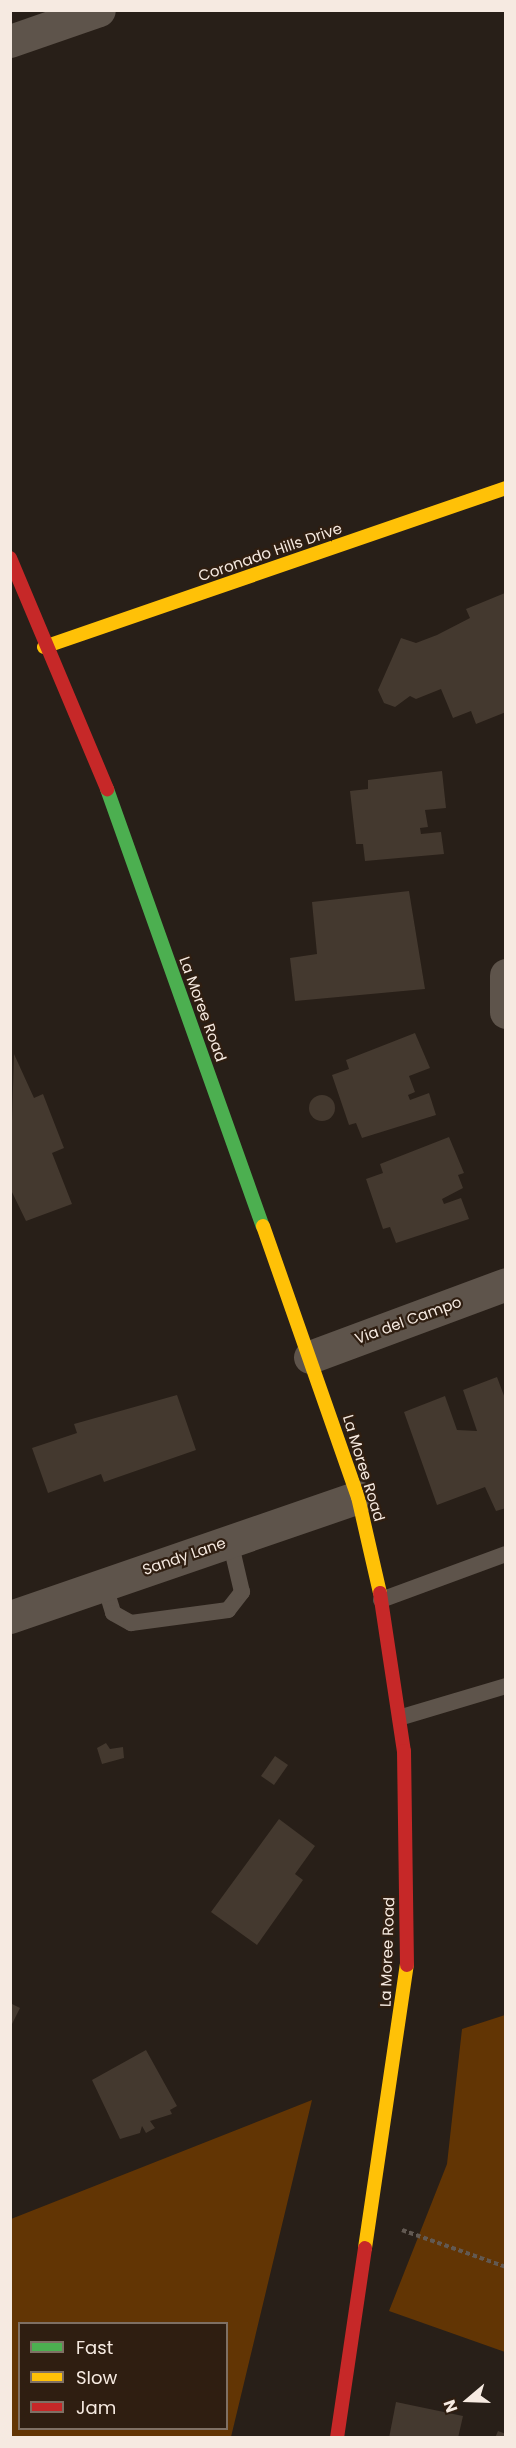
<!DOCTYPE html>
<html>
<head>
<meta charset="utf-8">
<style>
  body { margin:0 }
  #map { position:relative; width:516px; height:2448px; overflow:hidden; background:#281f18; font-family:Poppins,sans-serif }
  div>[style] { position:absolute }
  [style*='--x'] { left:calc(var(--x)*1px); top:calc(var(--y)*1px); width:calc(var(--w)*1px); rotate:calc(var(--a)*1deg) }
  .green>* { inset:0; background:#623504 }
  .building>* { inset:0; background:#44392f }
  .round { border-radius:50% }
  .path>* { height:4px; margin-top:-2px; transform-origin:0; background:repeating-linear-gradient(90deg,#625952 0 4.5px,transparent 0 7.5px) }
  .lane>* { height:16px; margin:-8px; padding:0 8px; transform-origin:8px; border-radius:8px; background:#5e544b }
  .street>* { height:33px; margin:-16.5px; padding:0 16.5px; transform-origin:16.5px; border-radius:16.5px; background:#5e544b }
  .fast>* { height:14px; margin:-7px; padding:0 7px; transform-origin:7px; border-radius:7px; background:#4caf50 }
  .slow>* { height:14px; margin:-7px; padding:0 7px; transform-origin:7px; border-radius:7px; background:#ffc107 }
  .jam>* { height:14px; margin:-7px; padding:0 7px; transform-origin:7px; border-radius:7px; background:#c62828 }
  span { translate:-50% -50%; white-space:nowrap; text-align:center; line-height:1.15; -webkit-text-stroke:4.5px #2f1e11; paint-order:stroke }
  .street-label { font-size:15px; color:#f6eae1 }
  .frame { position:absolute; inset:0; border:12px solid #f6eae1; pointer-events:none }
  .legend { position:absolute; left:18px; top:2322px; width:210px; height:108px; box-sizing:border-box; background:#2f1e11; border:2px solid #7f7064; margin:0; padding:8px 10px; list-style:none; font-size:18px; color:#f6eae1 }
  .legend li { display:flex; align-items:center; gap:12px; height:30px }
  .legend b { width:30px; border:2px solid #7f7064 }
  .north { position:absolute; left:438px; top:2370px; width:60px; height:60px; -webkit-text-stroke:4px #2f1e11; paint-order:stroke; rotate:251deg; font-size:16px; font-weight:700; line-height:24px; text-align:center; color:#f6eae1 }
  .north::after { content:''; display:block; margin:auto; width:21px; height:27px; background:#f6eae1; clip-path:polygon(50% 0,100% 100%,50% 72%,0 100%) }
</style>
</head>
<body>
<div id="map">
  <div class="green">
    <i style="clip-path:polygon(505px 2015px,506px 2015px,505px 2352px,389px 2311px,447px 2164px,462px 2029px)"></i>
    <i style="clip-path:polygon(evenodd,312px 2100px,231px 2437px,11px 2437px,11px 2219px,312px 2100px,20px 2324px,226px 2324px,226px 2428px,20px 2428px,20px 2324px)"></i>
  </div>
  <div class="building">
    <i style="clip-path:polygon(505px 593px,506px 712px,476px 724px,471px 711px,453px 718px,441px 689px,416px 699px,410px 696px,395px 707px,384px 703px,378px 690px,401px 638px,416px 643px,437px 635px,470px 618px,466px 609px)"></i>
    <i style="clip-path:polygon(442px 771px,446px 808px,425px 810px,428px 827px,420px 828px,421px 834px,441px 832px,444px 854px,365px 861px,363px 844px,356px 844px,350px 791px,368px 789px,368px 780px)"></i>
    <i style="clip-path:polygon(409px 891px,425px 989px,295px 1001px,290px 958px,317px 954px,312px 902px)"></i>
    <i style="clip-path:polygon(415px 1033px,430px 1068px,409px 1076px,415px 1092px,408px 1095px,410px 1100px,429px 1093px,436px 1115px,362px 1138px,356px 1123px,349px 1125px,332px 1075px,349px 1069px,346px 1060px)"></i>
    <i style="clip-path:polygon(14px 1054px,34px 1098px,43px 1094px,64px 1148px,52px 1153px,72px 1204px,26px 1221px,10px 1188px)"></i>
    <i class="round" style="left:309px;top:1095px;width:26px;height:26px"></i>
    <i style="clip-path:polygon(449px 1137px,464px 1173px,458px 1175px,463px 1188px,442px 1199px,444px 1204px,461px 1198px,469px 1219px,396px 1243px,390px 1227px,383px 1229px,366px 1179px,383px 1173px,380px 1164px)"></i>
    <i style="clip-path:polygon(497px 1377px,506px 1401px,506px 1508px,496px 1511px,485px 1487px,437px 1505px,404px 1412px,445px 1396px,457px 1430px,477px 1431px,463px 1390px)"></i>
    <i style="clip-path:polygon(177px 1395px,196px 1450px,104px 1482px,101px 1474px,48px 1493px,32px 1448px,77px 1433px,74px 1424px)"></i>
    <i style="clip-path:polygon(106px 1743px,110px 1749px,123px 1747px,124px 1758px,102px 1764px,97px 1748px)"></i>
    <i style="clip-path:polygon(275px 1756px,288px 1765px,274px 1785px,261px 1776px)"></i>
    <i style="clip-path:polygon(279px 1819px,315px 1846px,295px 1874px,303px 1880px,257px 1945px,211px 1912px)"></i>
    <i style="clip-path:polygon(10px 2003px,20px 2008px,10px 2028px)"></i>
    <i style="clip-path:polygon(146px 2050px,177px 2106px,170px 2110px,172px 2114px,150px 2121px,155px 2128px,146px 2133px,142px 2126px,140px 2133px,120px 2139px,92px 2080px)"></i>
    <i style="clip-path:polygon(396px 2402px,463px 2416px,458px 2438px,389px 2438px)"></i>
    <i style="clip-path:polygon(498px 2431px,506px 2434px,506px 2438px,495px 2438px)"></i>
  </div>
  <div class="path">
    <i style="--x:402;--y:2230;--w:110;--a:19.6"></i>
  </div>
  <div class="lane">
    <i style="--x:104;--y:1583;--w:31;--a:73"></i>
    <i style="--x:113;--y:1613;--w:21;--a:29"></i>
    <i style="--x:131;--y:1623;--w:98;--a:-7.6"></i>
    <i style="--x:228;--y:1610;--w:23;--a:-52"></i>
    <i style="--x:242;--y:1592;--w:52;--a:-103.2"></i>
    <i style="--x:381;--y:1600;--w:133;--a:-20.2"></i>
    <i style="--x:402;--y:1717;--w:109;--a:-16.6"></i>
  </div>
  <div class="street">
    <i style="--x:10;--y:41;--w:94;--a:-19.2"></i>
    <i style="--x:506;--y:975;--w:37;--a:90"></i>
    <i style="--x:310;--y:1357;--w:209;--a:-20.4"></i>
    <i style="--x:10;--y:1617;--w:368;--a:-19"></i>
  </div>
  <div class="fast">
    <i style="--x:107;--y:789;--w:464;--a:70.4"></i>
  </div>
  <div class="slow">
    <i style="--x:44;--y:647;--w:489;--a:-19"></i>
    <i style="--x:263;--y:1226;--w:287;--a:70.7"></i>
    <i style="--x:358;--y:1497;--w:98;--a:77.1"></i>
    <i style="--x:365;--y:2248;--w:286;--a:-81.6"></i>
  </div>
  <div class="jam">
    <i style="--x:10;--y:558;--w:251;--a:67.2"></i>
    <i style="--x:380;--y:1593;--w:160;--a:81.4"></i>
    <i style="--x:404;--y:1751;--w:214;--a:89.2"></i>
    <i style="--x:337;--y:2438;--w:192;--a:-81.6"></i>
  </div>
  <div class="street-label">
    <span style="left:270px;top:552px;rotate:-19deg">Coronado Hills Drive</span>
    <span style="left:203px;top:1009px;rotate:70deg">La Moree Road</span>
    <span style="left:408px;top:1320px;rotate:-20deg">Via del Campo</span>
    <span style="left:364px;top:1468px;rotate:73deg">La Moree Road</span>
    <span style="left:184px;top:1556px;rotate:-19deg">Sandy Lane</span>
    <span style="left:387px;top:1952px;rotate:-88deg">La Moree Road</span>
  </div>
  <div class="frame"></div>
  <ul class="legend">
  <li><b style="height:8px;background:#4caf50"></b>Fast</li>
  <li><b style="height:8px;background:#ffc107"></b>Slow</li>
  <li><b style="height:8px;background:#c62828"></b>Jam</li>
  </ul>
  <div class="north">N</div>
</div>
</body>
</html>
